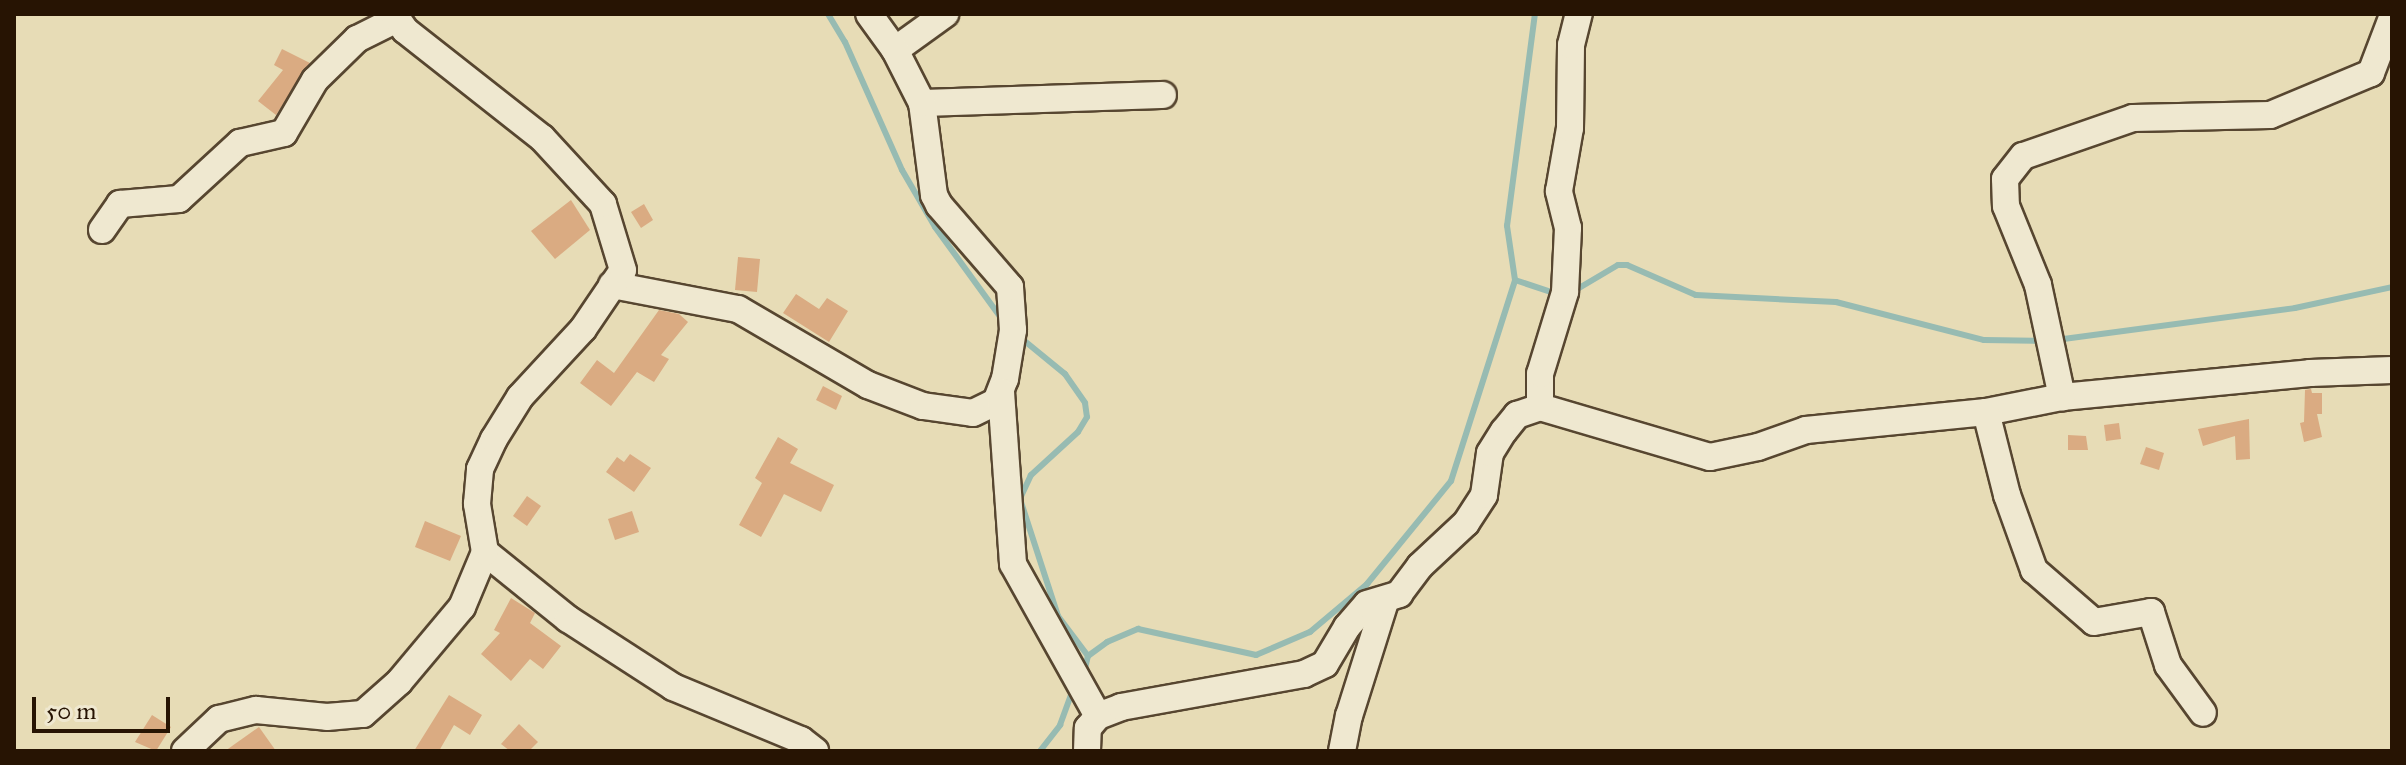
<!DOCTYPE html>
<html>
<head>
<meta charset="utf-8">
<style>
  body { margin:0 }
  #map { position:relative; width:2406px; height:765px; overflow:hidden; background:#e7dcb6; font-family:"IM FELL Great Primer",serif }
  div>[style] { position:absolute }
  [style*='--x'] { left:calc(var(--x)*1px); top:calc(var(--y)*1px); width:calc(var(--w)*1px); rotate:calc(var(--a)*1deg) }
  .stream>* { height:6px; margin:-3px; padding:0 3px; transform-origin:3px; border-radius:3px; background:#97bbb2 }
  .building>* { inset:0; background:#daab82 }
  .roads { filter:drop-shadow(2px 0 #574630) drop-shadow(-2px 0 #574630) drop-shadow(0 2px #574630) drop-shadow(0 -2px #574630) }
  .minor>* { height:26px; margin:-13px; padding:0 13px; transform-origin:13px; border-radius:13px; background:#efe8d0 }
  span { translate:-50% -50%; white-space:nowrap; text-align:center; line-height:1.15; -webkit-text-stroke:6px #efe8d0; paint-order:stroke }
  .frame { position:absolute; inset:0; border:16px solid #271403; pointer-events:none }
  .scale { position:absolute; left:32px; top:697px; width:138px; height:36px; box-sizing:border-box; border:4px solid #271403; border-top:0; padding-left:10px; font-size:24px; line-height:28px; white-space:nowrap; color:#271403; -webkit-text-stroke:6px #efe8d0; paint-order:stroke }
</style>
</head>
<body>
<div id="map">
  <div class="stream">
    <i style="--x:828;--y:14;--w:33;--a:59"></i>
    <i style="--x:845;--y:42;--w:140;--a:66"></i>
    <i style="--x:902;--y:170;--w:66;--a:59.9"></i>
    <i style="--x:935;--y:227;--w:117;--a:54"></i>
    <i style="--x:1515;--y:280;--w:44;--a:18.4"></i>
    <i style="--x:1574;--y:291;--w:51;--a:-30.6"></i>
    <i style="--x:1618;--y:265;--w:9;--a:0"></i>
    <i style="--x:1627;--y:265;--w:75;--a:23.5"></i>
    <i style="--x:1696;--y:295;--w:140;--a:2.9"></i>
    <i style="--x:1836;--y:302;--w:153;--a:14.4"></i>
    <i style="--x:1984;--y:340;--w:60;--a:1"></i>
    <i style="--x:1021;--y:338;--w:57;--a:39.3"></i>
    <i style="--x:1065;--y:374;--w:35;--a:55"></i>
    <i style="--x:1085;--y:403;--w:14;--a:82"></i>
    <i style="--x:1087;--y:417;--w:17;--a:121"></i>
    <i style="--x:1078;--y:432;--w:64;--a:137.5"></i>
    <i style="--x:1031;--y:475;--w:26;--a:115"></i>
    <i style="--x:1020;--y:499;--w:123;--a:72"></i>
    <i style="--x:1058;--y:616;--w:50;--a:53.1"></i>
    <i style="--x:2056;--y:340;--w:241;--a:-7.6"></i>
    <i style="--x:2295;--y:308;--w:99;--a:-12.2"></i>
    <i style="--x:1084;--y:673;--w:17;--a:-77"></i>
    <i style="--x:1088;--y:656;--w:24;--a:-36"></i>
    <i style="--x:1107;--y:642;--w:34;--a:-23"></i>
    <i style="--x:1138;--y:629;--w:121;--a:12.4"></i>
    <i style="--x:1256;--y:655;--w:59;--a:-23.1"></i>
    <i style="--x:1310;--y:632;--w:75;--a:-40.1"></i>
    <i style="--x:1367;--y:584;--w:133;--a:-50.8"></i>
    <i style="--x:1451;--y:481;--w:211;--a:-72.3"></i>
    <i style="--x:1515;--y:280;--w:55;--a:-98.4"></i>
    <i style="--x:1507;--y:226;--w:214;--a:-82.5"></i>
    <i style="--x:1040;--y:751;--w:33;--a:-52"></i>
    <i style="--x:1060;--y:725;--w:32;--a:-70"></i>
  </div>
  <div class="building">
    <i style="clip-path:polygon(282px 49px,310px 63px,276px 115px,258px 101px,283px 70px,274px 65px)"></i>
    <i style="clip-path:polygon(571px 200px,590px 230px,555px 259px,531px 231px)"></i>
    <i style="clip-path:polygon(644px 204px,653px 220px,641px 228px,631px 212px)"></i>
    <i style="clip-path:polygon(738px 257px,760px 259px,757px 292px,735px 290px)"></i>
    <i style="clip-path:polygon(796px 294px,819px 309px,827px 298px,848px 311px,829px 342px,783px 313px)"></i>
    <i style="clip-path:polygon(659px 310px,679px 314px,688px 322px,661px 355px,669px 359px,654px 382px,637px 372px,611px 406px,580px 383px,597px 360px,614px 373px)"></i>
    <i style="clip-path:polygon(823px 386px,842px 396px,836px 410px,816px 400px)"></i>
    <i style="clip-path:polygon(2311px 389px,2312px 393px,2322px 393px,2322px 414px,2317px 414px,2322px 437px,2304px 442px,2300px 423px,2304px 422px,2305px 390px)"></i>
    <i style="clip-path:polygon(2249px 419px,2250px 459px,2236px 460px,2235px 436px,2203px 446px,2198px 429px)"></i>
    <i style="clip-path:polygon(2119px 423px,2121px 439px,2106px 441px,2104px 425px)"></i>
    <i style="clip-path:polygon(2068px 435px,2086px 436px,2088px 450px,2068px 450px)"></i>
    <i style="clip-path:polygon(778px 437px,798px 449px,790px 463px,834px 485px,821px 512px,784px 494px,761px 537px,739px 525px,762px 483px,755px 478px)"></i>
    <i style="clip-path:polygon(2146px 447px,2164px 453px,2159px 470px,2140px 464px)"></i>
    <i style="clip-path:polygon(630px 454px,651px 468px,634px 492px,606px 472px,617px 457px,624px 462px)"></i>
    <i style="clip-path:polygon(527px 496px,541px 506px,527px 526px,513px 516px)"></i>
    <i style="clip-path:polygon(632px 511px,639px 532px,615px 540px,608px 519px)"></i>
    <i style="clip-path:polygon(425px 521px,461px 536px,450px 561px,415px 547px)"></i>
    <i style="clip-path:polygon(511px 598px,535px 613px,530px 623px,561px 646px,543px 669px,530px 659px,511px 681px,481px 654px,500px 633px,494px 630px)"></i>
    <i style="clip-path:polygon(449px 695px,482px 715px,470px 735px,454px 725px,439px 751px,414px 751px)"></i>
    <i style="clip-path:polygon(152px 715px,171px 727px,156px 751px,135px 742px)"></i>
    <i style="clip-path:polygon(519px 724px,538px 742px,529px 751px,510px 751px,501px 744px)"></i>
    <i style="clip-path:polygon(259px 727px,276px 751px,225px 751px)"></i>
  </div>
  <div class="roads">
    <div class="minor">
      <i style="--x:2392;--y:18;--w:59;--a:110.9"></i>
      <i style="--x:2371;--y:73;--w:109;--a:157.4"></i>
      <i style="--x:2270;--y:115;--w:137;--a:178.7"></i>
      <i style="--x:2133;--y:118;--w:116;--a:160.9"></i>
      <i style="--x:2023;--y:156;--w:29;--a:128"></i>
      <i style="--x:2005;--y:179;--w:27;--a:88"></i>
      <i style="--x:2006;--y:206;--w:85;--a:67.9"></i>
      <i style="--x:2038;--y:285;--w:115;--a:77.9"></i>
      <i style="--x:2062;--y:397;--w:249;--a:-5.5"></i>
      <i style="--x:2310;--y:373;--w:82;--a:-2.1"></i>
      <i style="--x:895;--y:50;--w:62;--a:-35.8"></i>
      <i style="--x:922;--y:103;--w:241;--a:-1.9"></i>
      <i style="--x:102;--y:230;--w:32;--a:-55"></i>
      <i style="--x:120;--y:204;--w:59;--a:-4.8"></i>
      <i style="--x:179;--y:199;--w:83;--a:-42.6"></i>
      <i style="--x:240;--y:143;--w:45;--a:-12.8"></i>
      <i style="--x:284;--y:133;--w:61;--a:-59.7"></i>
      <i style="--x:315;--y:80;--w:59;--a:-44.3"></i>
      <i style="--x:357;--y:39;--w:45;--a:-26.6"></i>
      <i style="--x:612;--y:285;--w:128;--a:10.8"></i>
      <i style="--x:738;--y:309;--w:151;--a:30.3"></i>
      <i style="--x:868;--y:385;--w:59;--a:20.9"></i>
      <i style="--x:923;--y:406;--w:50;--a:8"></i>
      <i style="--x:973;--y:413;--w:25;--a:-26"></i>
      <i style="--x:996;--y:402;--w:25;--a:-69"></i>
      <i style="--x:1005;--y:379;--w:50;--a:-80.7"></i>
      <i style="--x:1013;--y:330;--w:43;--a:-94"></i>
      <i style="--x:1010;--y:287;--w:108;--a:-130.9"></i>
      <i style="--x:939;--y:205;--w:11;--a:-117"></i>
      <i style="--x:934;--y:195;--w:93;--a:-97.4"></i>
      <i style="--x:922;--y:103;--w:59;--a:-117"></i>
      <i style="--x:895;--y:50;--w:44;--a:-125.8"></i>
      <i style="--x:1001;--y:392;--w:172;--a:86"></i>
      <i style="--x:1013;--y:564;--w:174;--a:60.8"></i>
      <i style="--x:1540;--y:407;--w:177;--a:16.4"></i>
      <i style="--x:1710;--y:457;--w:49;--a:-11.8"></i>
      <i style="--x:1758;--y:447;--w:51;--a:-19.5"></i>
      <i style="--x:1806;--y:430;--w:181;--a:-5.7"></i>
      <i style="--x:1986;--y:412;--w:77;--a:-11.2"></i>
      <i style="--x:1540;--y:407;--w:33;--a:-90"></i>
      <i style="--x:1540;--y:374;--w:86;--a:-73"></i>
      <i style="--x:1565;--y:292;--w:64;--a:-87.3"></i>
      <i style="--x:1568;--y:228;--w:38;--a:-104"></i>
      <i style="--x:1559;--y:191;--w:64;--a:-80.1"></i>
      <i style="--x:1570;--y:128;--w:83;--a:-89.3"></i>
      <i style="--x:1571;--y:45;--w:32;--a:-76"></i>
      <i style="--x:1986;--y:412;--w:86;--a:75.8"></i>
      <i style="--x:2007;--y:495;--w:80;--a:70.2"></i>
      <i style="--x:2034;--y:570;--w:79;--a:40.9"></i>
      <i style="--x:2094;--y:622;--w:58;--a:-10"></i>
      <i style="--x:2151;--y:612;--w:56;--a:72.2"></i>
      <i style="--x:2168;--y:665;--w:59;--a:53.9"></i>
      <i style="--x:485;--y:552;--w:107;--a:38.9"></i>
      <i style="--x:568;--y:619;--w:125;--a:32.9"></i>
      <i style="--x:673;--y:687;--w:139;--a:22.5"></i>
      <i style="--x:801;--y:740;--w:18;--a:38"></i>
      <i style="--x:185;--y:751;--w:47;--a:-43.3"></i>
      <i style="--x:219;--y:719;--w:38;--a:-14"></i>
      <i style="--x:256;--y:710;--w:71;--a:5.6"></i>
      <i style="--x:327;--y:717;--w:36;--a:-5"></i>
      <i style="--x:363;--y:714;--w:48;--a:-41.6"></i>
      <i style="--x:399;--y:682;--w:98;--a:-50"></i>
      <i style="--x:462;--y:607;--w:60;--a:-67.3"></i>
      <i style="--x:485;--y:552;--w:49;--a:-99.5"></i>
      <i style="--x:477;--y:504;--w:35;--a:-85"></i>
      <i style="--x:480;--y:469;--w:33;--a:-65"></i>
      <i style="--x:494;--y:439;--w:49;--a:-58.2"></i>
      <i style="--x:520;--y:397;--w:93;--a:-47.2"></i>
      <i style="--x:583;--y:329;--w:71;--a:-55.9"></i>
      <i style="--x:623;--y:270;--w:69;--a:-106.9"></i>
      <i style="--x:603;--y:204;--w:90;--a:-132.7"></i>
      <i style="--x:542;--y:138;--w:174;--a:-141.8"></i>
      <i style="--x:405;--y:30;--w:19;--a:-125"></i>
      <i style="--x:1087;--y:751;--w:23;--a:-88"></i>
      <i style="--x:1088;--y:728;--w:16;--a:-50"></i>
      <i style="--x:1098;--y:716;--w:25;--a:-21"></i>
      <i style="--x:1121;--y:707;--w:186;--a:-10.2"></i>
      <i style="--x:1304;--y:674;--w:23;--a:-25"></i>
      <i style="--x:1325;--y:664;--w:43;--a:-59.3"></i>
      <i style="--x:1347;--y:627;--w:30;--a:-49"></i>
      <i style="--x:1367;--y:604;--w:34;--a:-17"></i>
      <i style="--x:1399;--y:594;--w:35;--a:-53"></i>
      <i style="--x:1420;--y:566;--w:63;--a:-43.1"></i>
      <i style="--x:1466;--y:523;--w:33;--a:-57"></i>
      <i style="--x:1484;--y:495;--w:42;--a:-81.9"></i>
      <i style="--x:1490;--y:453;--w:26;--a:-58"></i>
      <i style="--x:1504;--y:431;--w:21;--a:-51"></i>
      <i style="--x:1517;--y:415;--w:24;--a:-19"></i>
      <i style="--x:1342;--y:751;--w:36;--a:-79"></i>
      <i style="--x:1349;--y:716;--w:123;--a:-72.5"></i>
    </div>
  </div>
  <div class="frame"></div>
  <div class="scale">50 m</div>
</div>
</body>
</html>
